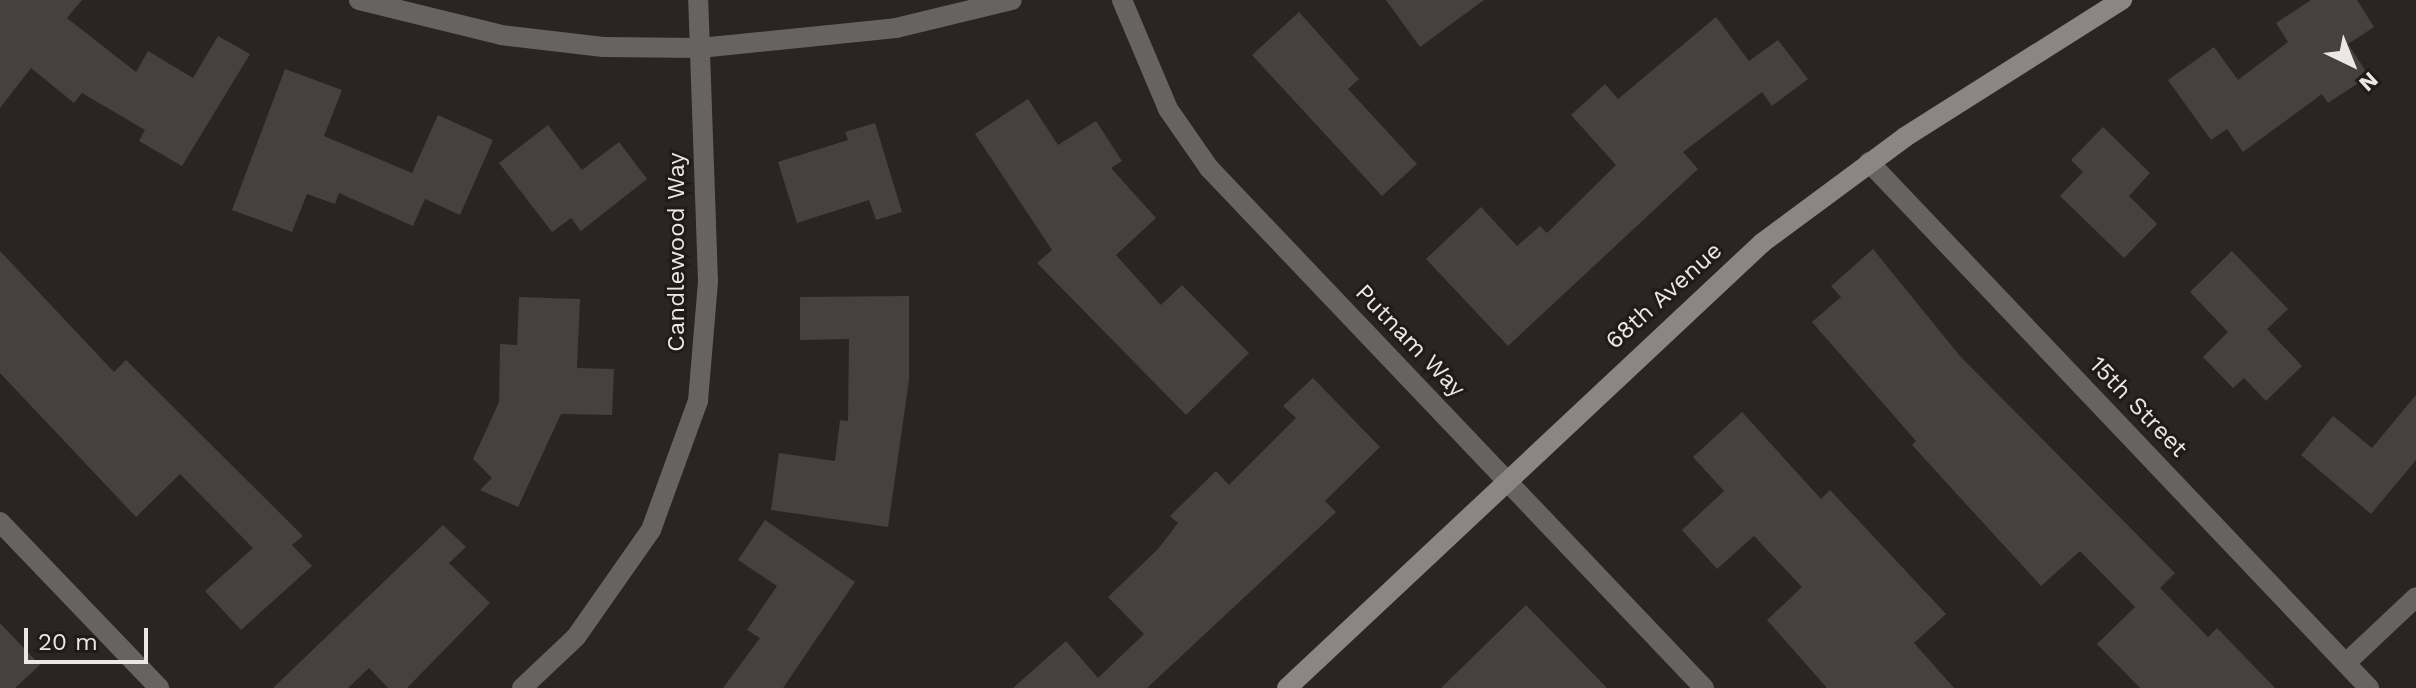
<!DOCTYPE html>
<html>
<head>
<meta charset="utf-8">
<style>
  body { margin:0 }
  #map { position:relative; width:2416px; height:688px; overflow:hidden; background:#2a2422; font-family:"Work Sans",sans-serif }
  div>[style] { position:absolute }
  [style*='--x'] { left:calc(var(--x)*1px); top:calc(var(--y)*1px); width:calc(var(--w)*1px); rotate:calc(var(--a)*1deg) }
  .building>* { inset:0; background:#47403e }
  .street>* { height:20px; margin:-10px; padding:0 10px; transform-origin:10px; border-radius:10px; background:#666362 }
  .secondary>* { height:20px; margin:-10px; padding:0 10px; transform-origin:10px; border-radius:10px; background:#8b8684 }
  span { translate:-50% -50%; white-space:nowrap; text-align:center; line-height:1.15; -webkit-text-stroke:6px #201a18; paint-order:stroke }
  .street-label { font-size:24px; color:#ebe7e5 }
  .north { position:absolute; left:2312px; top:24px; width:80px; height:80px; -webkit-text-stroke:6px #201a18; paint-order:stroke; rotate:137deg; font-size:22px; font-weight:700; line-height:32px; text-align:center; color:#ebe7e5 }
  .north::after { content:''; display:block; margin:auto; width:28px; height:36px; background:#ebe7e5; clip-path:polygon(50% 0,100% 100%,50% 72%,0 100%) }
  .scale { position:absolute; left:24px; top:628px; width:124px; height:36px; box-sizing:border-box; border:4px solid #ebe7e5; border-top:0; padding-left:10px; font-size:24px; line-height:28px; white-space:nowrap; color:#ebe7e5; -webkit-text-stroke:6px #201a18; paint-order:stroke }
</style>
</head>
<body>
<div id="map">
  <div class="building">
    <i style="clip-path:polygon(0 0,82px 0,67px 18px,136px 72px,148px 51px,193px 78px,218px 36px,250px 54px,182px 166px,139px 141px,145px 130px,82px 93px,74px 103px,31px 68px,0 108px)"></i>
    <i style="clip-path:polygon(1386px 0,1484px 0,1420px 47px)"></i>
    <i style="clip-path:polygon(2311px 0,2357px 0,2374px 27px,2348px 44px,2369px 76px,2328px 103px,2322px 94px,2243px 152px,2227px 129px,2211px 140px,2168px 80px,2214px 47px,2238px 80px,2288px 42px,2276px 23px)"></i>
    <i style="clip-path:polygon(1299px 12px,1359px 79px,1348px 89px,1417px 164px,1382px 196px,1252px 55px)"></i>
    <i style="clip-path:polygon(1716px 17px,1749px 61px,1778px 40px,1808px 79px,1772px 106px,1762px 92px,1683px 152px,1698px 169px,1508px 346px,1426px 259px,1481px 207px,1517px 246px,1540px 226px,1547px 233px,1616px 165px,1571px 115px,1605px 84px,1618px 99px)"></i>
    <i style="clip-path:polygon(285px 69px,342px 90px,324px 136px,412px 173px,438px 115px,493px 140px,460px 215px,425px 199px,413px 226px,339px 193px,335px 204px,307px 194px,292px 232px,232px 210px)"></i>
    <i style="clip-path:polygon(1028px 99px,1058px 145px,1096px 121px,1122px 161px,1111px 168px,1156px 218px,1116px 255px,1161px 305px,1182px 285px,1249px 353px,1186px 415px,1037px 263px,1052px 250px,975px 134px)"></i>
    <i style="clip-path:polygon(875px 123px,902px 212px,876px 220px,869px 200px,797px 223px,778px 162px,848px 140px,845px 132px)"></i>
    <i style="clip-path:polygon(548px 125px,582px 170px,619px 142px,647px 179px,581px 231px,571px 218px,552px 232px,499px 163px)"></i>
    <i style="clip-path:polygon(2103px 127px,2150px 173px,2129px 196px,2157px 224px,2124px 258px,2060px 196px,2083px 172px,2071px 160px)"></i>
    <i style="clip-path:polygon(1873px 249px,1960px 356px,2175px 573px,2160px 588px,2208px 637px,2217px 628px,2275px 688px,2140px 688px,2097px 644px,2135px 607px,2080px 551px,2041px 586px,1912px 445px,1916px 441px,1812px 322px,1841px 297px,1831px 286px)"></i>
    <i style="clip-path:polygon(0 251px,114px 372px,126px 360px,303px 536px,292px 545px,312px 566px,241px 630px,205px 591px,253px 548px,180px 474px,136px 517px,0 373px)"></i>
    <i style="clip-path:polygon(2232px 251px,2288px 309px,2267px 329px,2302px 366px,2266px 401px,2244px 378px,2233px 388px,2203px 357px,2228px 332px,2190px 292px)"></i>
    <i style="clip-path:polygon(909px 296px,909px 380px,888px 527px,771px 510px,779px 453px,835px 461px,840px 420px,848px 421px,849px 339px,800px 340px,800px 297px)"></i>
    <i style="clip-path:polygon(519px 297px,580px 299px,577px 368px,614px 369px,612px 415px,561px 414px,518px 507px,480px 490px,492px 478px,473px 459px,499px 402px,500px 344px,517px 345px)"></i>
    <i style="clip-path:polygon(1313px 378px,1380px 447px,1325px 501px,1336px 512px,1147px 688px,1013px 688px,1066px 641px,1098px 678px,1144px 634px,1108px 597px,1158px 549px,1178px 523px,1170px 516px,1216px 471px,1229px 485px,1296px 418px,1283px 406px)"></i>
    <i style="clip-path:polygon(2416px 395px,2416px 460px,2371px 514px,2301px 455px,2333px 416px,2372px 448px)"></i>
    <i style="clip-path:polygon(1742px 412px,1821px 499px,1830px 490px,1946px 614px,1914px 643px,1954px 688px,1827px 688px,1767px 620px,1802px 587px,1754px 536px,1717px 569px,1682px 530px,1724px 491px,1693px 457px)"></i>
    <i style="clip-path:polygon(765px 520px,855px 582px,783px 688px,723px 688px,760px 638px,747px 630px,777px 586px,738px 560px)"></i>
    <i style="clip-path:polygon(443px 525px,466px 547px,449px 563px,490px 603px,407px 688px,388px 688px,369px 668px,348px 688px,273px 688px)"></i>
    <i style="clip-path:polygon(1526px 605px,1607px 688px,1441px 688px)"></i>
    <i style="clip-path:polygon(0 623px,40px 665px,15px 688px,0 688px)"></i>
  </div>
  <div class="street">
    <i style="--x:359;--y:0;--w:146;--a:13.8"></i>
    <i style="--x:501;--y:35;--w:103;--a:6.7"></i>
    <i style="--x:603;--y:47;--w:97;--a:0.6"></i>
    <i style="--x:700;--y:48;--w:197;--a:-5.8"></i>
    <i style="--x:896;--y:28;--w:119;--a:-13.6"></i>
    <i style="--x:1122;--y:0;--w:118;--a:67.1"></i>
    <i style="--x:1168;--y:109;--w:72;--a:55.2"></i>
    <i style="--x:1209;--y:168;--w:718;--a:46.41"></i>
    <i style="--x:1869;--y:162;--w:726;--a:46.45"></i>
    <i style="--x:0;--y:522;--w:230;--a:46.2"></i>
    <i style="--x:2346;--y:663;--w:96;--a:-43.3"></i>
    <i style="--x:522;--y:688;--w:74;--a:-43.4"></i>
    <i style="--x:576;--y:637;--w:131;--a:-55"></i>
    <i style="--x:651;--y:530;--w:137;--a:-70"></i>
    <i style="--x:698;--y:401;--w:120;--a:-85.2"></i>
    <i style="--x:708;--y:281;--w:281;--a:-92"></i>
  </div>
  <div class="secondary">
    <i style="--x:1287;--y:688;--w:651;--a:-43.13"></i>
    <i style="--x:1762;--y:243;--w:178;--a:-36.5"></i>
    <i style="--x:1905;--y:137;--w:257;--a:-32.3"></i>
  </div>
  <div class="street-label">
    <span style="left:677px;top:252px;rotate:-90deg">Candlewood Way</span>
    <span style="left:1664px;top:296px;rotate:-42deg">68th Avenue</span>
    <span style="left:1410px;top:341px;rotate:46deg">Putnam Way</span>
    <span style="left:2138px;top:407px;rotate:46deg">15th Street</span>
  </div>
  <div class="north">N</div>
  <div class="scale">20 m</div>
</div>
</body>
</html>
